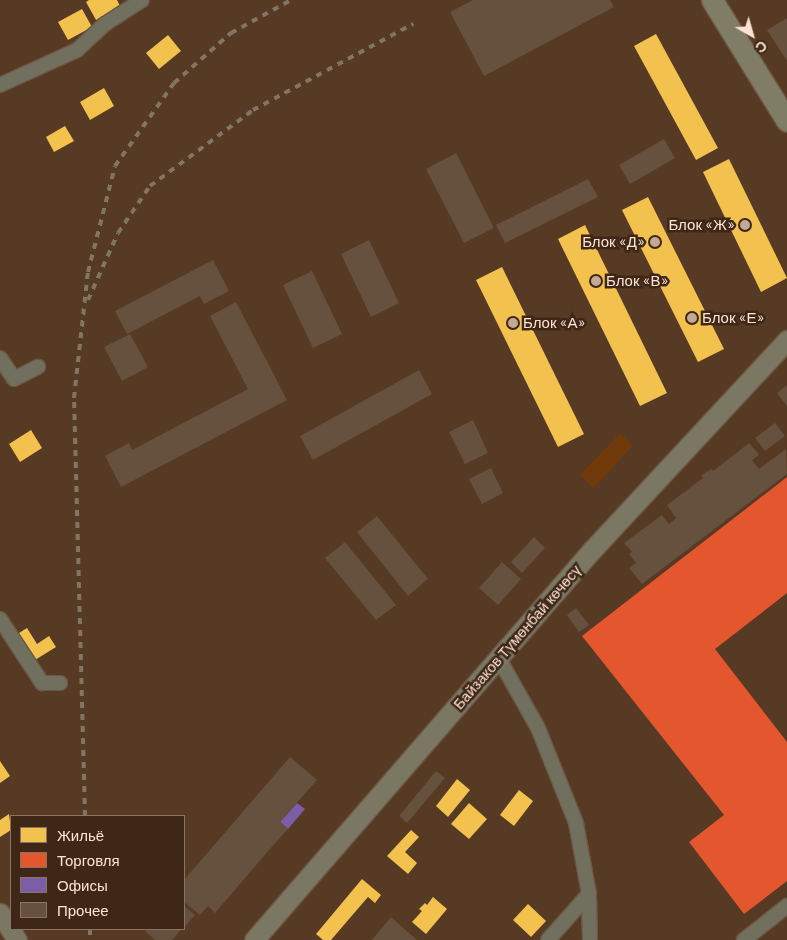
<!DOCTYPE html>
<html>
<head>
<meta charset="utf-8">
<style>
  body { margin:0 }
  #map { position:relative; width:787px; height:940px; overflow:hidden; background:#563a23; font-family:Barlow,sans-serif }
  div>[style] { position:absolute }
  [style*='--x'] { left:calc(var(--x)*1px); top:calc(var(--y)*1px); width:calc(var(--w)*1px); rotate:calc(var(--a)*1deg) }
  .built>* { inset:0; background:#713a0b }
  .homes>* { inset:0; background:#f2c14e }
  .shops>* { inset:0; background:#e4572e }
  .offices>* { inset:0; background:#7b5ea7 }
  .building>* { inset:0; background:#65513d }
  .roads { filter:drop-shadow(1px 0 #6d5643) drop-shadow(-1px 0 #6d5643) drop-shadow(0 1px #6d5643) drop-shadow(0 -1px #6d5643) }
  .street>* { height:14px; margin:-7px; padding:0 7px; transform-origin:7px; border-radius:7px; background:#716f5e }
  .secondary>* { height:19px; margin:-9.5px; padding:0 9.5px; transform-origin:9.5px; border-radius:9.5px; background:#7a7763 }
  .primary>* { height:21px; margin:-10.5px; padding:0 10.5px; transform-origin:10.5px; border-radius:10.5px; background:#807d66 }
  .rail>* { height:4px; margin-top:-2px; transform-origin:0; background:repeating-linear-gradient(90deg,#817564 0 6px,transparent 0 12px) }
  .dots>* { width:14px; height:14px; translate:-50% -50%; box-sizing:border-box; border:2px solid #3f2717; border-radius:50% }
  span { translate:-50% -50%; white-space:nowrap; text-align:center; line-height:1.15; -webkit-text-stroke:5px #3f2717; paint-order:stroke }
  .poi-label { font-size:15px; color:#fde3d3 }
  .right { translate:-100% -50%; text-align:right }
  .left { translate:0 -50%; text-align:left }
  .street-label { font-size:15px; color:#fde3d3 }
  .legend { position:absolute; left:10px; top:815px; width:175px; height:115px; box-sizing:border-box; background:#3f2717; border:1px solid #8b7262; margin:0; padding:6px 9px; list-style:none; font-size:15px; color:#fde3d3 }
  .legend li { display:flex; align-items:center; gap:10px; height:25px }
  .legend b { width:25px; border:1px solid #8b7262 }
  .north { position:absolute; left:727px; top:10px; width:50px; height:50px; -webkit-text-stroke:4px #3f2717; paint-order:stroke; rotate:142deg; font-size:14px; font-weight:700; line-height:20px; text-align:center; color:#fde3d3 }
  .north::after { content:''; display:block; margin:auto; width:18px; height:22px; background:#fde3d3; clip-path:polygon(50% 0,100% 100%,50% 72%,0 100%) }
</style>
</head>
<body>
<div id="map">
  <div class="built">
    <i style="clip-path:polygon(620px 433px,633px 446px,593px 488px,580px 475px)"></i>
  </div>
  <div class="homes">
    <i style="clip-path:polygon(89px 0,117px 0,120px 6px,96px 20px,86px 2px)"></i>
    <i style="clip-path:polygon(82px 9px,92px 27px,68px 40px,58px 22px)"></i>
    <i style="clip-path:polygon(656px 34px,718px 148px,696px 160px,634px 46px)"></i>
    <i style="clip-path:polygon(168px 35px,181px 51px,159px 69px,146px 53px)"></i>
    <i style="clip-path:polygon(104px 88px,114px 106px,90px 120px,80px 102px)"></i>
    <i style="clip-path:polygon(65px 126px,74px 141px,54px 152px,46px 137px)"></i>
    <i style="clip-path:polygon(729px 159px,787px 278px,761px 292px,703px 172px)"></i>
    <i style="clip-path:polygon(648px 197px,724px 349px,698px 362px,622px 210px)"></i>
    <i style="clip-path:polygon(585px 225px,667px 393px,640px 406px,558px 239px)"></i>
    <i style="clip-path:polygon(502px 267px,584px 434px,558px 447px,476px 280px)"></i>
    <i style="clip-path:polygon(31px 430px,42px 448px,20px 462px,9px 444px)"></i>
    <i style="clip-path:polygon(27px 628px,37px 644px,49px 636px,56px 647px,35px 660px,19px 633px)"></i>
    <i style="clip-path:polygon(0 761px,10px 776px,0 783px)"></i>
    <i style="clip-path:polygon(457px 779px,470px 790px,448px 817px,436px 806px)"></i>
    <i style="clip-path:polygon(519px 790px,533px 801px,514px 826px,500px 815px)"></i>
    <i style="clip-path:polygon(469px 803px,487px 819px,469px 839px,451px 824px)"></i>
    <i style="clip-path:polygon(9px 814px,11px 830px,0 837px,0 820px)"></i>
    <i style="clip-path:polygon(411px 830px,419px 837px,405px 852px,417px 863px,408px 874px,387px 856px)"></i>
    <i style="clip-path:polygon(362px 879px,381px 895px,375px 903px,368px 897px,331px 940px,323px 940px,316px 934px)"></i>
    <i style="clip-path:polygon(433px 897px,447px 909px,426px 934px,412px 922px,422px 911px,419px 909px,425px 903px,427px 905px)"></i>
    <i style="clip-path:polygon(528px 904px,546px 921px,531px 937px,513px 920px)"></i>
  </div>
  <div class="shops">
    <i style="clip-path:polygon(787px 477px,787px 593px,715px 649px,787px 742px,787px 881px,744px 914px,689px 842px,724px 815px,582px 636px)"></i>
  </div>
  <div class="offices">
    <i style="clip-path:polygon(297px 803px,305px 809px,288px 829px,280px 822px)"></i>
  </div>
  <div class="building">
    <i style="clip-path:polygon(473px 0,610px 0,614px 7px,484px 76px,450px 12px)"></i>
    <i style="clip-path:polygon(787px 18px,787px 61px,767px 30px)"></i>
    <i style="clip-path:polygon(664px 139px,675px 158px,630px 184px,619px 165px)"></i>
    <i style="clip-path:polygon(456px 153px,494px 228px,464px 243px,426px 169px)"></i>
    <i style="clip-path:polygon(588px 179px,598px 197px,505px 243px,496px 225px)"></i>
    <i style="clip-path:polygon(369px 240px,399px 303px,371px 317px,341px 254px)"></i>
    <i style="clip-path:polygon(213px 260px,229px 291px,204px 304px,200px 296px,127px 334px,115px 311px)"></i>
    <i style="clip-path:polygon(312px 271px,342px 334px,313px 348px,283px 285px)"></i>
    <i style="clip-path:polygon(236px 302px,287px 400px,121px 487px,105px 456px,129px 443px,132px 450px,248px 389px,210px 316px)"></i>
    <i style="clip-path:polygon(130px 334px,148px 367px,122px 381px,104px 347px)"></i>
    <i style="clip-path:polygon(419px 370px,432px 394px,313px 460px,300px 436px)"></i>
    <i style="clip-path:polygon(787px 385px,787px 406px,777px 393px)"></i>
    <i style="clip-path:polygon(473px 420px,488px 453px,465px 464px,449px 432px)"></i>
    <i style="clip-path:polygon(775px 423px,785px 436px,765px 451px,755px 438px)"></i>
    <i style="clip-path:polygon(749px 443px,759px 455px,752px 460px,759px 469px,786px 449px,787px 474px,642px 584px,629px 568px,636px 563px,629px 554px,632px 552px,624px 543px,662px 515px,669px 524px,676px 518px,667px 505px,703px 478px,701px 476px,711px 469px,713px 471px)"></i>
    <i style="clip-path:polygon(491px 468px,503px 493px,482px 504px,469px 479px)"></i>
    <i style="clip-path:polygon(377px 516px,428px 579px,408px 596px,357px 532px)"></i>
    <i style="clip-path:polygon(534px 537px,545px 548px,522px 573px,511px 562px)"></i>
    <i style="clip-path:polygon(345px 542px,396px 605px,376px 620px,325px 558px)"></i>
    <i style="clip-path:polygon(502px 562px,521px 579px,498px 605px,479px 588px)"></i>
    <i style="clip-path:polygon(576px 608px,589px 625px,579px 632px,567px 615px)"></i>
    <i style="clip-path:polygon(290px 757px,317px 780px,280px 822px,288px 829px,269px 850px,215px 913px,208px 906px,200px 915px,184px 902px,184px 880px)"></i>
    <i style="clip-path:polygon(436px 771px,445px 778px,407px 823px,399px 816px)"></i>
    <i style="clip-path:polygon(184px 906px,195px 915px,184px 928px)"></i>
    <i style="clip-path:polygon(391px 917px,417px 940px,372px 940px)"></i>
    <i style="clip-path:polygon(148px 929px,180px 929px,181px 930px,172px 940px,155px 940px,145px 931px)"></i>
  </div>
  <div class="roads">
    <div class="street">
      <i style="--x:0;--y:85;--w:85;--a:-24.4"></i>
      <i style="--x:77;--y:50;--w:38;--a:-43"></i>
      <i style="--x:105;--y:24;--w:44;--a:-33"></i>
      <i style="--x:0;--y:358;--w:25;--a:56"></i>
      <i style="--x:14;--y:379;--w:27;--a:-27"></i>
      <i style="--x:0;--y:619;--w:77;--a:56.7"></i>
      <i style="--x:42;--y:683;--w:18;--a:0"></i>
      <i style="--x:498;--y:657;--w:81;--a:60.6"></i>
      <i style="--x:538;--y:728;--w:102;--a:68.2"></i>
      <i style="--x:576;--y:823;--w:72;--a:79.6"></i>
      <i style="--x:589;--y:894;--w:46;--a:88.8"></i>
      <i style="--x:548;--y:940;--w:62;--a:-48.3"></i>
      <i style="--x:744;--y:940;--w:55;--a:-38.3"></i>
    </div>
    <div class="secondary">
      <i style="--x:0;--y:913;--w:32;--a:58"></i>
      <i style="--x:254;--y:940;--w:516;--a:-49.09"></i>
      <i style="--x:592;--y:550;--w:287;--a:-47.1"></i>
    </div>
    <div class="primary">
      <i style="--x:712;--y:0;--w:142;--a:58.2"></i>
    </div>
  </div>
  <div class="rail">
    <i style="--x:88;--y:300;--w:73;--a:-65.9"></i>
    <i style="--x:118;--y:233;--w:57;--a:-55.8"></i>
    <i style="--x:150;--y:186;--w:128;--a:-36.4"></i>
    <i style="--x:253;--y:110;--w:182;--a:-28.3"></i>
    <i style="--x:85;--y:816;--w:418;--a:-91.5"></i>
    <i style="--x:74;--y:398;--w:127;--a:-83.7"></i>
    <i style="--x:88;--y:272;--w:109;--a:-75.7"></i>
    <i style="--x:115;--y:166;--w:102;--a:-54.6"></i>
    <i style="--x:174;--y:83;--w:76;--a:-41.3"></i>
    <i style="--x:231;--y:33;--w:68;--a:-28.8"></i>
    <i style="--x:90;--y:929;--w:11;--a:90"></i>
  </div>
  <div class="dots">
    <i style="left:745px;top:225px;background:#c3a895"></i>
    <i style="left:655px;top:242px;background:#c3a895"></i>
    <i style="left:596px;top:281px;background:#c3a895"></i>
    <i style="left:692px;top:318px;background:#c3a895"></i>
    <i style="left:513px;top:323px;background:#c3a895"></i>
  </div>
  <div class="poi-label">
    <span class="right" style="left:735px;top:225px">Блок «Ж»</span>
    <span class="right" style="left:645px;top:242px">Блок «Д»</span>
    <span class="left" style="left:606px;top:281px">Блок «В»</span>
    <span class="left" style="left:702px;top:318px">Блок «Е»</span>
    <span class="left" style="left:523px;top:323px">Блок «А»</span>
  </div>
  <div class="street-label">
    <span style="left:517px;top:637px;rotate:-49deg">Байзаков Түмөнбай көчөсү</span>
  </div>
  <ul class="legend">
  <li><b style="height:14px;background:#f2c14e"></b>Жильё</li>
  <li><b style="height:14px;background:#e4572e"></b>Торговля</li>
  <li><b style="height:14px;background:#7b5ea7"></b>Офисы</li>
  <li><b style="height:14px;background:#65513d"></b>Прочее</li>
  </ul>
  <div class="north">С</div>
</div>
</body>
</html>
